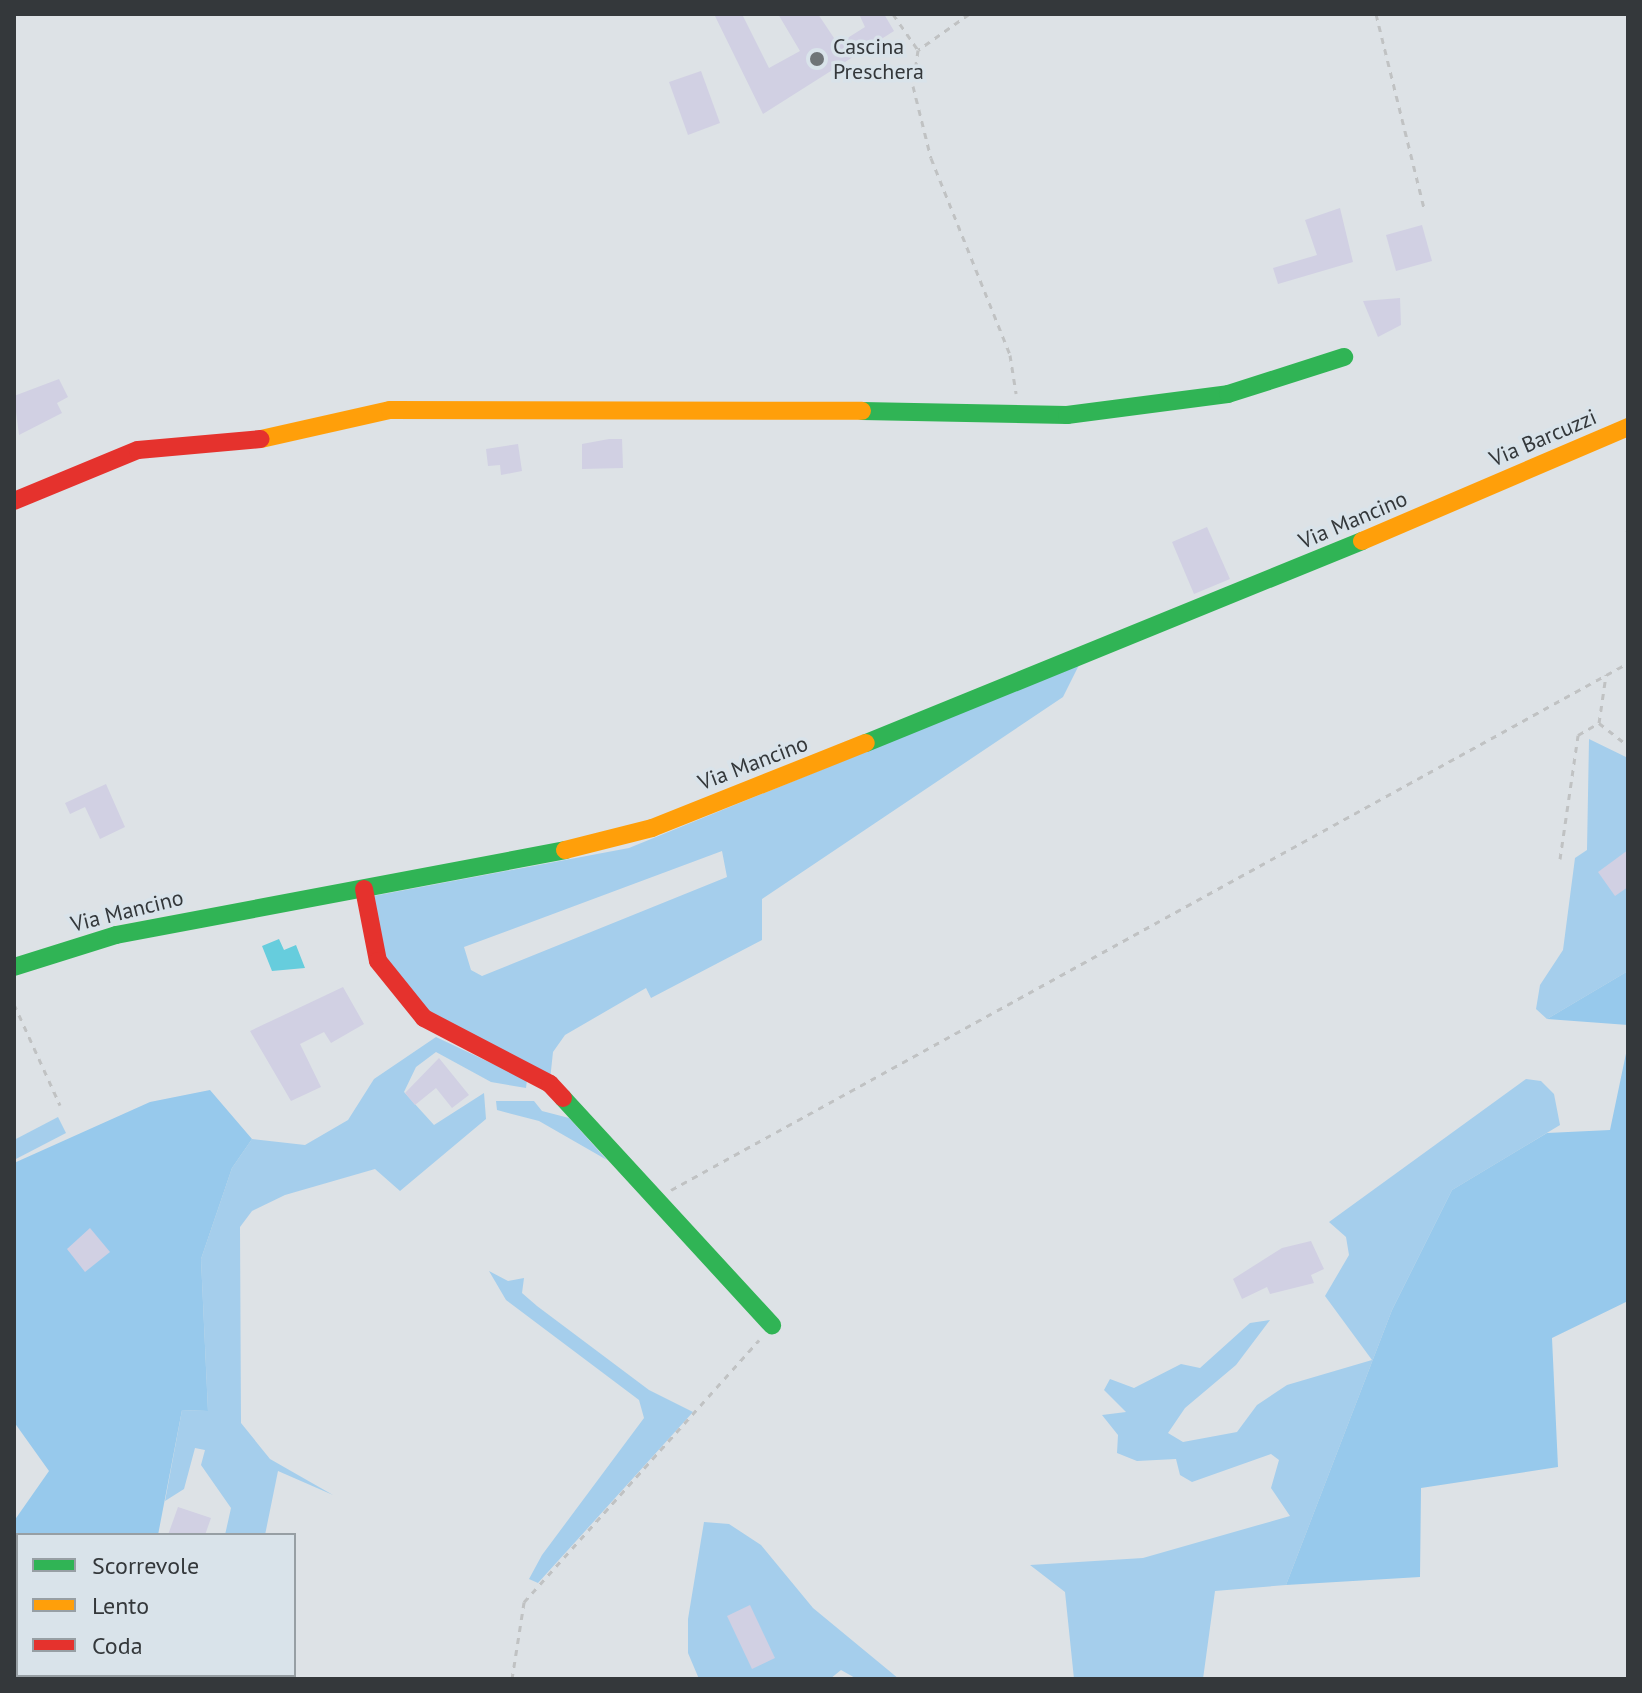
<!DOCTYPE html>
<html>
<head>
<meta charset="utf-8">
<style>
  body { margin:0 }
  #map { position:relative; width:1642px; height:1693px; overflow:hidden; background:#dde2e6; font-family:"PT Sans",sans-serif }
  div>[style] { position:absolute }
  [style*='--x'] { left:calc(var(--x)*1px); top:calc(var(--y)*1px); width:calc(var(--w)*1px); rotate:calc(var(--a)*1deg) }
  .green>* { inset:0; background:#a5ceec }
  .forest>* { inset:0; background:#97c9ec }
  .water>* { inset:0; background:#66cddd }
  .building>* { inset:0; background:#d1d0e3 }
  .path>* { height:3px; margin-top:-1.5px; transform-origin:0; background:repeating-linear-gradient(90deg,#c0c2c3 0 6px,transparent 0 12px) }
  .fast>* { height:18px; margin:-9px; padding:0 9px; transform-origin:9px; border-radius:9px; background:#30b455 }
  .slow>* { height:18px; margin:-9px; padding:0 9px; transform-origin:9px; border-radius:9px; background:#ff9f0a }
  .jam>* { height:18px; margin:-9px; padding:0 9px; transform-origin:9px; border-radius:9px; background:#e5322d }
  .dots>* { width:22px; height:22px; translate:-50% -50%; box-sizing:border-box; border:4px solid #d9e3ea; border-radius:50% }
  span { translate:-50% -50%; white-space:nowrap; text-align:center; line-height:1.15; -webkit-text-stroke:7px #d9e3ea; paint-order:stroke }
  .poi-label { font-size:22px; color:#34383b }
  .left { translate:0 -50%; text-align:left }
  .street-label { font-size:22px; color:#34383b }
  .frame { position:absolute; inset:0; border:16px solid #34383b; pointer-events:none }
  .legend { position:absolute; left:16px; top:1533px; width:280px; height:144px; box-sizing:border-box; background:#d9e3ea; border:2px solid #979fa4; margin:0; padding:10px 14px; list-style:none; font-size:24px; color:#34383b }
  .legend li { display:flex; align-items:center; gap:16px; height:40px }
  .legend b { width:40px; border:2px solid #979fa4 }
</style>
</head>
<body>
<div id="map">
  <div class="green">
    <i style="clip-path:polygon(evenodd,1079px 665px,1063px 697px,762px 899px,762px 940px,651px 998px,646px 988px,565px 1035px,553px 1052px,550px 1080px,426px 1015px,385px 964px,368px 897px,629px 848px,1079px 665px,722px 851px,727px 877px,482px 976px,471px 970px,464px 947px,722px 851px)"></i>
    <i style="clip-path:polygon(1589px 739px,1628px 758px,1628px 971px,1547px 1019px,1536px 1009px,1540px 985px,1563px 950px,1575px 858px,1587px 850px)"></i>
    <i style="clip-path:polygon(436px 1037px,527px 1080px,526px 1088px,491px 1082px,436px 1052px,416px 1067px,404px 1092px,434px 1125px,484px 1093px,486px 1119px,400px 1191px,375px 1169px,285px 1195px,252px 1211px,240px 1227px,241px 1423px,270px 1459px,333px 1495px,278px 1471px,265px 1535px,225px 1535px,231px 1508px,201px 1465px,205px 1450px,195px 1448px,184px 1489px,165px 1501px,182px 1410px,208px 1411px,201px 1259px,232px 1168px,252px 1139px,305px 1145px,348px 1120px,374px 1079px)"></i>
    <i style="clip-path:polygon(1526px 1079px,1541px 1081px,1554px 1094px,1560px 1125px,1452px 1190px,1392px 1310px,1286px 1585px,1215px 1591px,1203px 1679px,1074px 1679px,1065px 1592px,1030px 1565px,1143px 1558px,1290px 1516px,1271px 1488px,1279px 1460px,1271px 1454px,1192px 1482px,1180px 1475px,1176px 1459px,1137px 1461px,1117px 1453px,1118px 1435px,1102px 1415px,1126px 1412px,1104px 1390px,1110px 1379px,1134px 1388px,1181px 1364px,1200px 1368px,1250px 1323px,1270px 1320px,1236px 1365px,1185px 1408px,1168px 1433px,1183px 1442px,1237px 1432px,1257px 1405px,1287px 1385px,1372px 1360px,1325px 1296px,1349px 1255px,1346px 1237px,1329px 1222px)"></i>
    <i style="clip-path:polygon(496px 1101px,534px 1101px,542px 1111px,569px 1118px,607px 1160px,539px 1121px,497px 1110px)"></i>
    <i style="clip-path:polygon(58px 1117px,66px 1133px,14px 1160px,14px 1140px)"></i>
    <i style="clip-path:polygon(489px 1271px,508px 1281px,524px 1278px,522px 1293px,537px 1306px,649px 1390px,693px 1412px,538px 1583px,529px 1579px,542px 1555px,644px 1418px,639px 1400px,506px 1300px)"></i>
    <i style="clip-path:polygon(704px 1522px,729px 1524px,761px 1545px,813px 1608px,899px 1679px,857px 1679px,841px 1670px,830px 1679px,699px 1679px,688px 1653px,688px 1619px)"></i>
  </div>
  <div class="forest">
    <i style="clip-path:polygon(1628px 971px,1628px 1025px,1547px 1019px)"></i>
    <i style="clip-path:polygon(1628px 1044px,1628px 1301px,1552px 1338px,1558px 1467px,1421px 1488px,1420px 1577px,1286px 1585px,1392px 1310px,1452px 1190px,1547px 1133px,1610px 1130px)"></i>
    <i style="clip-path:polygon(210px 1090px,252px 1139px,232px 1168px,201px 1259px,208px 1411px,182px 1410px,158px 1535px,18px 1535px,18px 1594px,14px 1521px,49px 1471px,14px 1422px,14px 1163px,150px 1102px)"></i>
  </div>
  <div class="water">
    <i style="clip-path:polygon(279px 939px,284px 950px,296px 945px,305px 968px,272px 971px,262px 946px)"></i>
  </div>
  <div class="building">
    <i style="clip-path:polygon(714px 14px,742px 14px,769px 68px,800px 51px,778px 14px,818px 14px,838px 44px,865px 27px,859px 14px,884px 14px,894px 31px,763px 114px)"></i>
    <i style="clip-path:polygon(701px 71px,720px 123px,688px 135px,669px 82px)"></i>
    <i style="clip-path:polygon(1340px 208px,1353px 262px,1278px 284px,1273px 268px,1317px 255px,1305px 220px)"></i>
    <i style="clip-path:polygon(1422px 225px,1432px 261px,1396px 271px,1386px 235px)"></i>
    <i style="clip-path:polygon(1400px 298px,1401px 325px,1378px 337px,1363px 301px)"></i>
    <i style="clip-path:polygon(59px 379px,68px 397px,57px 403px,62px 413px,19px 435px,14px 396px)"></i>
    <i style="clip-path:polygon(609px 439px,622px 439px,623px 468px,582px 469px,582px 444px)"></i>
    <i style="clip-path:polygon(518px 444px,522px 471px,501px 475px,500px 465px,488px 466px,486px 449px)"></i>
    <i style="clip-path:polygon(1207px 527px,1230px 579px,1194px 594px,1172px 542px)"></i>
    <i style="clip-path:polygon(106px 784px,125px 827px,100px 839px,85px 807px,70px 814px,65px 803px)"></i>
    <i style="clip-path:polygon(1628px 850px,1628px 887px,1615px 896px,1598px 872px)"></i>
    <i style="clip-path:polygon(343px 987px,364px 1024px,331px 1043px,324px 1032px,300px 1044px,321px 1087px,291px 1101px,250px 1031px)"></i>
    <i style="clip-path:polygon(439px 1058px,469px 1095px,452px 1108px,436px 1088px,415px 1105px,405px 1093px)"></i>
    <i style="clip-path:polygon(90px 1228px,110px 1252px,85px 1272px,67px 1249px)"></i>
    <i style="clip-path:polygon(1311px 1241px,1324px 1269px,1311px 1275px,1314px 1283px,1270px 1294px,1267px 1287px,1242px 1299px,1233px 1279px,1282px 1248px)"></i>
    <i style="clip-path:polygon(178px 1507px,211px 1518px,205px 1535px,168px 1535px)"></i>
    <i style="clip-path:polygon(750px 1605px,775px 1658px,752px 1669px,727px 1616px)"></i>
  </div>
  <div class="path">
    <i style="--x:893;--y:14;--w:44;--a:55.2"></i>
    <i style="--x:969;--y:14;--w:62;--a:144.8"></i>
    <i style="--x:918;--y:50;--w:36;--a:98"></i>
    <i style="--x:913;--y:86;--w:74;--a:76"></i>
    <i style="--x:931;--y:158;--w:212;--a:68.1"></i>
    <i style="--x:1010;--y:355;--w:39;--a:81"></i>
    <i style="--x:1376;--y:14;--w:200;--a:76.1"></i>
    <i style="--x:1627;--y:530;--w:2;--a:63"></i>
    <i style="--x:1599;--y:723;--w:49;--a:-81.7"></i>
    <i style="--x:1560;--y:859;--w:125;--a:-81.7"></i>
    <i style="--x:1578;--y:735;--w:24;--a:-30"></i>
    <i style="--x:1599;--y:723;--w:37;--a:38"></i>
    <i style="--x:14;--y:1004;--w:111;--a:65.5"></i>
    <i style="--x:671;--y:1190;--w:1093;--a:-28.84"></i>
    <i style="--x:512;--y:1679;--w:78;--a:-81.1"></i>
    <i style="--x:524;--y:1602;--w:352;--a:-48.1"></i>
  </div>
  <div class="fast">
    <i style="--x:862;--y:411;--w:205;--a:1.1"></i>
    <i style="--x:1067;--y:415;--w:162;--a:-7.4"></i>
    <i style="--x:1228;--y:394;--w:122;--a:-17.7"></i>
    <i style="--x:866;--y:743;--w:536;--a:-22.16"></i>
    <i style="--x:14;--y:967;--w:107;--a:-17.4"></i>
    <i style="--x:116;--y:935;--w:457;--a:-10.7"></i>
    <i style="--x:563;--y:1098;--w:309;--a:47.4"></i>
  </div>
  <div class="slow">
    <i style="--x:261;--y:439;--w:132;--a:-12.7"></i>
    <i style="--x:390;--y:410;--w:472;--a:0.1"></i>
    <i style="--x:1362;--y:541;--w:289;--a:-23.2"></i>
    <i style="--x:565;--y:850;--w:90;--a:-14.2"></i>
    <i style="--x:652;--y:828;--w:230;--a:-21.7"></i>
  </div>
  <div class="jam">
    <i style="--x:14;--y:501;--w:134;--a:-22.4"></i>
    <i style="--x:138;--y:450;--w:123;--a:-5.1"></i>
    <i style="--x:364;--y:889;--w:73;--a:79"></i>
    <i style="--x:378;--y:961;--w:73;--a:51.1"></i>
    <i style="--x:424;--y:1018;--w:142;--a:27.6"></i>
    <i style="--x:550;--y:1084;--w:19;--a:47"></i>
  </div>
  <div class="dots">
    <i style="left:817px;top:59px;background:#6f7477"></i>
  </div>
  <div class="poi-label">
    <span class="left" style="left:833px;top:59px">Cascina<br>Preschera</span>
  </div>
  <div class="street-label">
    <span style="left:1543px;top:438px;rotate:-23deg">Via Barcuzzi</span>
    <span style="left:1353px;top:520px;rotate:-23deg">Via Mancino</span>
    <span style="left:753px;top:763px;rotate:-21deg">Via Mancino</span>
    <span style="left:127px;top:911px;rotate:-14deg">Via Mancino</span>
  </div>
  <div class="frame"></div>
  <ul class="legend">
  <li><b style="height:10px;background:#30b455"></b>Scorrevole</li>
  <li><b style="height:10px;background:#ff9f0a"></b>Lento</li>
  <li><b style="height:10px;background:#e5322d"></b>Coda</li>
  </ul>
</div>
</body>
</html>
